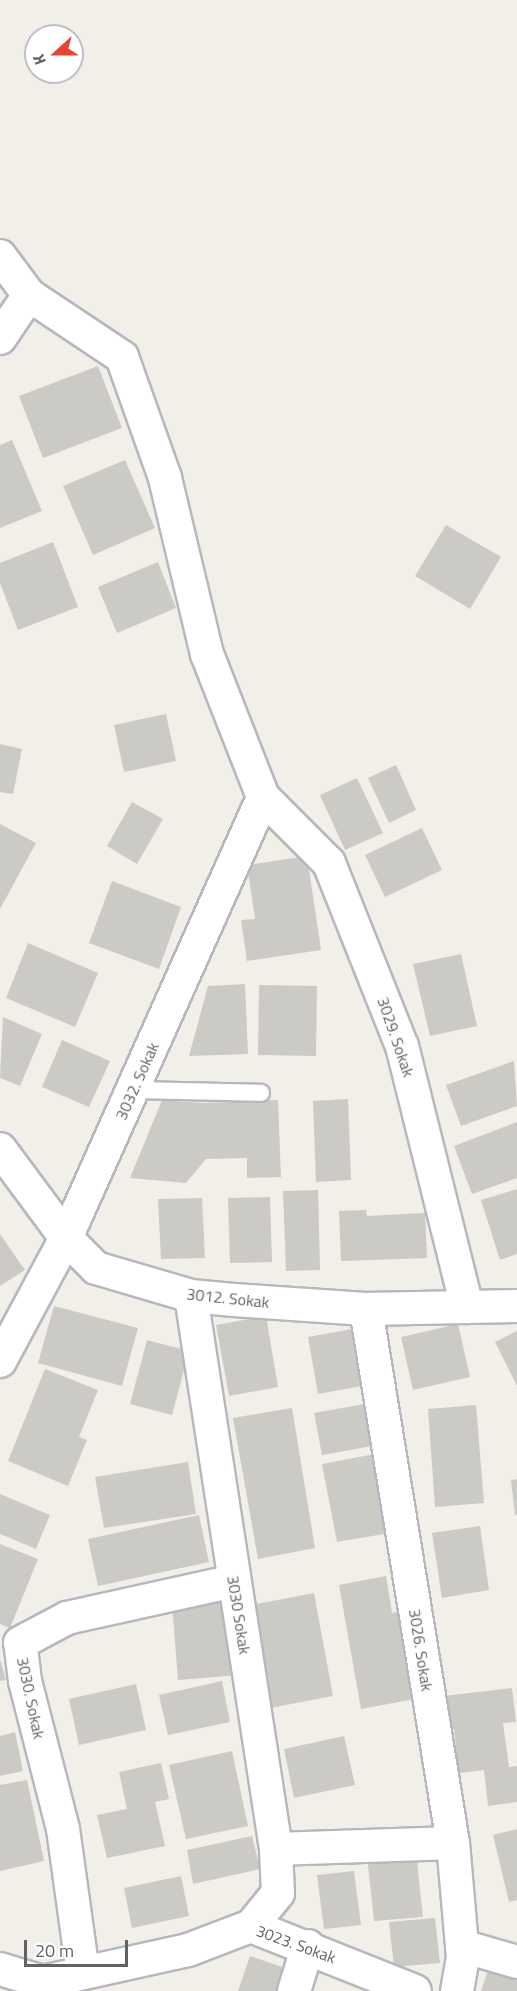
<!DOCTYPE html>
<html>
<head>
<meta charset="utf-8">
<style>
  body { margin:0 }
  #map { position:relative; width:517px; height:1991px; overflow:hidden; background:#f1efe8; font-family:"Titillium Web",sans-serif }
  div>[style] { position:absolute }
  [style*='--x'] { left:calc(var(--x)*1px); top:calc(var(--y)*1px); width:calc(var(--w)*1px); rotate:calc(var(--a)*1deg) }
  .building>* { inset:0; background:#cccac5 }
  .roads { filter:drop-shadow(2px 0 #b5b8bc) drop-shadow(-2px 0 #b5b8bc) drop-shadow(0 2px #b5b8bc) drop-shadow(0 -2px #b5b8bc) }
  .lane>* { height:16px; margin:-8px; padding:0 8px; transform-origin:8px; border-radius:8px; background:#fff }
  .street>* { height:32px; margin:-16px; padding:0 16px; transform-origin:16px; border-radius:16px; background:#fff }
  span { translate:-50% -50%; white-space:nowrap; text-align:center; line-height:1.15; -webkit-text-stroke:4.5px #fff; paint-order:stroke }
  .street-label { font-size:16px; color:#5f6368 }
  .north { position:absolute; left:24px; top:24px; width:60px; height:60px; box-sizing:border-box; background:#fff; border:2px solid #bfc1c3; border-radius:50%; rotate:249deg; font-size:16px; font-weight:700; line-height:24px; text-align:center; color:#5f6368 }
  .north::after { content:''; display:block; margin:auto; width:21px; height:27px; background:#ea4335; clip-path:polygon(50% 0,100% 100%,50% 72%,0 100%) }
  .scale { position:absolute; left:24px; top:1940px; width:104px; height:27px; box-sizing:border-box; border:3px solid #5f6368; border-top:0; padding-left:8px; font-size:18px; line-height:21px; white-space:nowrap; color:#5f6368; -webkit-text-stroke:4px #fff; paint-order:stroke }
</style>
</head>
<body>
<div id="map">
  <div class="building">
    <i style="clip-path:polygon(98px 366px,122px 428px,43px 458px,19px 396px)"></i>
    <i style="clip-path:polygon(12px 440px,42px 511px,0 528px,0 445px)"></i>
    <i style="clip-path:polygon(125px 460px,155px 528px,93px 555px,63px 486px)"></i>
    <i style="clip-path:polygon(446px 525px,501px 557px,470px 609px,415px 576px)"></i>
    <i style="clip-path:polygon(53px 542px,78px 607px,18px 630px,0 583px,0 563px)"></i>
    <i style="clip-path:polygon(158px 562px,176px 608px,117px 633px,98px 587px)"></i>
    <i style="clip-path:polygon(166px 714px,176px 761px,124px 772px,114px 725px)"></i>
    <i style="clip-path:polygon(0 744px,22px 749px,13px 794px,0 792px)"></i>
    <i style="clip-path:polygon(396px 765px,416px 810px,389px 823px,368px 778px)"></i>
    <i style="clip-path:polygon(357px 778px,383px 833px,345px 850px,320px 795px)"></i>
    <i style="clip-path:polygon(132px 802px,163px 819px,137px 864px,107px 846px)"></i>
    <i style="clip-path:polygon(0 824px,36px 843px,0 909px)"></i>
    <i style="clip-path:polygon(422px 828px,442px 870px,385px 897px,365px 855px)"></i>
    <i style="clip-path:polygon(307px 856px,321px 950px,247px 961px,241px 920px,255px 919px,247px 865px)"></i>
    <i style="clip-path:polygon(112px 881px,181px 907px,159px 969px,89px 943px)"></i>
    <i style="clip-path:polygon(28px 943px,98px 973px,75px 1027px,6px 998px)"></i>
    <i style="clip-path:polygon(461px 954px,477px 1026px,430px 1036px,413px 964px)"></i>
    <i style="clip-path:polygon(245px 984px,248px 1054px,189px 1056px,208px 986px)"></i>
    <i style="clip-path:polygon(259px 985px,317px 986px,316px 1056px,258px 1055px)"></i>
    <i style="clip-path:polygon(3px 1017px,42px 1034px,20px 1086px,0 1078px)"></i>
    <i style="clip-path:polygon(62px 1040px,110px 1061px,89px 1107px,42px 1087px)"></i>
    <i style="clip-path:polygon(514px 1061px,517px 1106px,461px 1126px,446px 1085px)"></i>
    <i style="clip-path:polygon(348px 1099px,351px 1180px,316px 1182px,313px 1101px)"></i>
    <i style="clip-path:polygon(162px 1100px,203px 1103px,278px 1100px,281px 1177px,247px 1178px,247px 1158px,206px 1159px,186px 1183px,130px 1178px)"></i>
    <i style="clip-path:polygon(517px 1122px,517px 1178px,472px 1194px,454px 1146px)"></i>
    <i style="clip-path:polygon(517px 1189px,517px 1254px,500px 1260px,481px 1200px)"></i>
    <i style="clip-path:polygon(318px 1190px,320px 1270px,286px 1271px,283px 1191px)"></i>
    <i style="clip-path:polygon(270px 1197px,272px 1262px,230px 1263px,228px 1198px)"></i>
    <i style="clip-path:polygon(202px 1198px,205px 1258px,161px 1259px,158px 1199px)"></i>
    <i style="clip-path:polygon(366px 1210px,367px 1216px,425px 1213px,427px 1258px,341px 1261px,339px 1211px)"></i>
    <i style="clip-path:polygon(0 1234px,25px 1270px,0 1286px)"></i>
    <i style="clip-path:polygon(54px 1306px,138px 1328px,122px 1386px,38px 1363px)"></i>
    <i style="clip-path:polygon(266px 1316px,278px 1387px,229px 1396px,216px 1325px)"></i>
    <i style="clip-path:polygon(458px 1324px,470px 1377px,413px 1390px,401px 1337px)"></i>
    <i style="clip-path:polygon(358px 1328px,368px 1385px,318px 1394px,308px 1337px)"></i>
    <i style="clip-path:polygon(517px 1331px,517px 1386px,495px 1342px)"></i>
    <i style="clip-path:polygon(147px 1340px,189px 1351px,172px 1415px,130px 1404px)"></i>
    <i style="clip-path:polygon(45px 1369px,98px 1390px,79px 1437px,87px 1440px,68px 1486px,8px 1461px)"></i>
    <i style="clip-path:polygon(370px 1403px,378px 1445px,322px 1455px,314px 1413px)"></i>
    <i style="clip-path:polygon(476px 1405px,484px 1503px,435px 1507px,428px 1409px)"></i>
    <i style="clip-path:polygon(292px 1408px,315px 1548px,258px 1559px,233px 1418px)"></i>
    <i style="clip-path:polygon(375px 1454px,390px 1533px,337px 1542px,322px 1464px)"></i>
    <i style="clip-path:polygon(188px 1462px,196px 1514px,104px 1528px,95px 1477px)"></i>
    <i style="clip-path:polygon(517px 1479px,517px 1515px,515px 1515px,511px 1480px)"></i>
    <i style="clip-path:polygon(0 1494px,50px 1515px,36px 1549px,0 1534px)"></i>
    <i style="clip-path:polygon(199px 1515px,209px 1562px,98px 1586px,88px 1539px)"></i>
    <i style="clip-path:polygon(480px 1526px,489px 1590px,442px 1598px,432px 1533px)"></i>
    <i style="clip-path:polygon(0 1544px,38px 1559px,10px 1628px,0 1624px)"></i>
    <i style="clip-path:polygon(386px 1576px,392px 1613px,399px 1611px,415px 1699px,361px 1709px,339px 1585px)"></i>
    <i style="clip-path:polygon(314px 1593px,333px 1696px,270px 1708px,252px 1605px)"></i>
    <i style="clip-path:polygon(233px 1600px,239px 1675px,178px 1680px,172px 1604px)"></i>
    <i style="clip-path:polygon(0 1659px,6px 1680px,0 1681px)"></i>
    <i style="clip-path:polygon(222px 1681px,230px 1722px,168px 1735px,159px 1695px)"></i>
    <i style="clip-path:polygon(136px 1684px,146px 1730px,79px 1745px,69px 1699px)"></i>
    <i style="clip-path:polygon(512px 1688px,516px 1722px,503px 1723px,509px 1767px,517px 1766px,517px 1802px,488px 1806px,484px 1770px,459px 1773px,454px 1729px,449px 1729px,444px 1696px)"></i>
    <i style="clip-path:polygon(15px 1732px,23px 1771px,0 1776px,0 1736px)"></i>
    <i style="clip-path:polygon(344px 1736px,355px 1785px,294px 1798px,284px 1749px)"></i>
    <i style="clip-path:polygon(232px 1751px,248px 1826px,186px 1839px,169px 1765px)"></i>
    <i style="clip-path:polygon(161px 1763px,169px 1799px,155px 1802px,165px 1846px,107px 1858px,97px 1815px,127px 1809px,119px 1772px)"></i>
    <i style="clip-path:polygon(27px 1780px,44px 1861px,0 1871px,0 1785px)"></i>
    <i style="clip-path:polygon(517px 1829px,517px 1900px,509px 1902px,493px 1835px)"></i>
    <i style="clip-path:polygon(252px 1836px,260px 1869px,193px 1884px,187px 1850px)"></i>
    <i style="clip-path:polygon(416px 1852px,423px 1917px,374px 1921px,367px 1856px)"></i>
    <i style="clip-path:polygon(354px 1871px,361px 1925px,324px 1929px,317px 1875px)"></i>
    <i style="clip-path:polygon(181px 1876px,189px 1916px,132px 1928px,124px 1888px)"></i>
    <i style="clip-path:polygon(435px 1918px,440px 1963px,394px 1967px,389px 1922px)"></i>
    <i style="clip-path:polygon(250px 1956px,285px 1968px,277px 1991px,238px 1991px)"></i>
    <i style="clip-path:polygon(490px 1964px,517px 1973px,517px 1991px,481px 1991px)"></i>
  </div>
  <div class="roads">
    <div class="lane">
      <i style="--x:133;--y:1090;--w:128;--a:1.3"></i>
    </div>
    <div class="street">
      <i style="--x:0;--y:256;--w:49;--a:53.4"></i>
      <i style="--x:29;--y:295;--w:112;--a:33.7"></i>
      <i style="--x:122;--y:357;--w:128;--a:70.4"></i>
      <i style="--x:165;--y:478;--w:181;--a:76.6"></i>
      <i style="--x:207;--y:654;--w:154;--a:68.6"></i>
      <i style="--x:263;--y:797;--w:93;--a:45"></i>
      <i style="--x:329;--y:863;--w:197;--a:68.3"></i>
      <i style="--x:402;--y:1046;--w:269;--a:76"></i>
      <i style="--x:0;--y:338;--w:52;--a:-56"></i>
      <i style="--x:0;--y:1149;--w:111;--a:53.4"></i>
      <i style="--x:66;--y:1238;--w:42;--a:45"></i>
      <i style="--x:96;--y:1268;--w:99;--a:16.4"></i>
      <i style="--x:191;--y:1296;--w:43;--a:5.3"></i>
      <i style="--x:234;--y:1300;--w:132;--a:3.9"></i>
      <i style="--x:366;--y:1309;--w:151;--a:-1.1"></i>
      <i style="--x:191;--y:1296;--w:559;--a:81.26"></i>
      <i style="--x:276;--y:1849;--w:44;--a:87.4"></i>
      <i style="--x:278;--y:1893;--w:43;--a:129.3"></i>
      <i style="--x:366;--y:1309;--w:541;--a:80.75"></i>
      <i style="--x:453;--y:1843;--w:114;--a:85"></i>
      <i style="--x:463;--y:1957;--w:35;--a:100"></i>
      <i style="--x:0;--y:1361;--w:140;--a:-61.8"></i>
      <i style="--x:66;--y:1238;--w:483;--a:-65.9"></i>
      <i style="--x:276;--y:1849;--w:177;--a:-1.9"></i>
      <i style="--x:462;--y:1946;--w:57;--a:16.2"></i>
      <i style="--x:0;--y:1969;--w:45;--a:16.8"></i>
      <i style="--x:43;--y:1982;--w:148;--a:-12.4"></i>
      <i style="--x:188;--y:1950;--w:67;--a:-20.9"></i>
      <i style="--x:251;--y:1926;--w:176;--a:21.6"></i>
      <i style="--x:83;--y:1973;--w:145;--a:-97.9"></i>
      <i style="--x:63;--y:1829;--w:153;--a:-104.4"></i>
      <i style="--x:25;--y:1681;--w:38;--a:-97"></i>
      <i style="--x:20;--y:1643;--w:53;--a:-28"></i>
      <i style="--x:67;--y:1618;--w:171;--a:-12.5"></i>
      <i style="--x:294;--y:1991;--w:47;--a:-72.7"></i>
    </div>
  </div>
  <div class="street-label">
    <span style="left:396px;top:1037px;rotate:71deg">3029. Sokak</span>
    <span style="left:137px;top:1081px;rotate:-66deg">3032. Sokak</span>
    <span style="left:228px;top:1298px;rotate:6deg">3012. Sokak</span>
    <span style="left:239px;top:1615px;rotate:81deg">3030 Sokak</span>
    <span style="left:421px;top:1650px;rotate:81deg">3026. Sokak</span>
    <span style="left:31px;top:1698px;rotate:78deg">3030. Sokak</span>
    <span style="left:296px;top:1944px;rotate:20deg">3023. Sokak</span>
  </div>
  <div class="north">K</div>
  <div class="scale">20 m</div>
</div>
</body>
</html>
